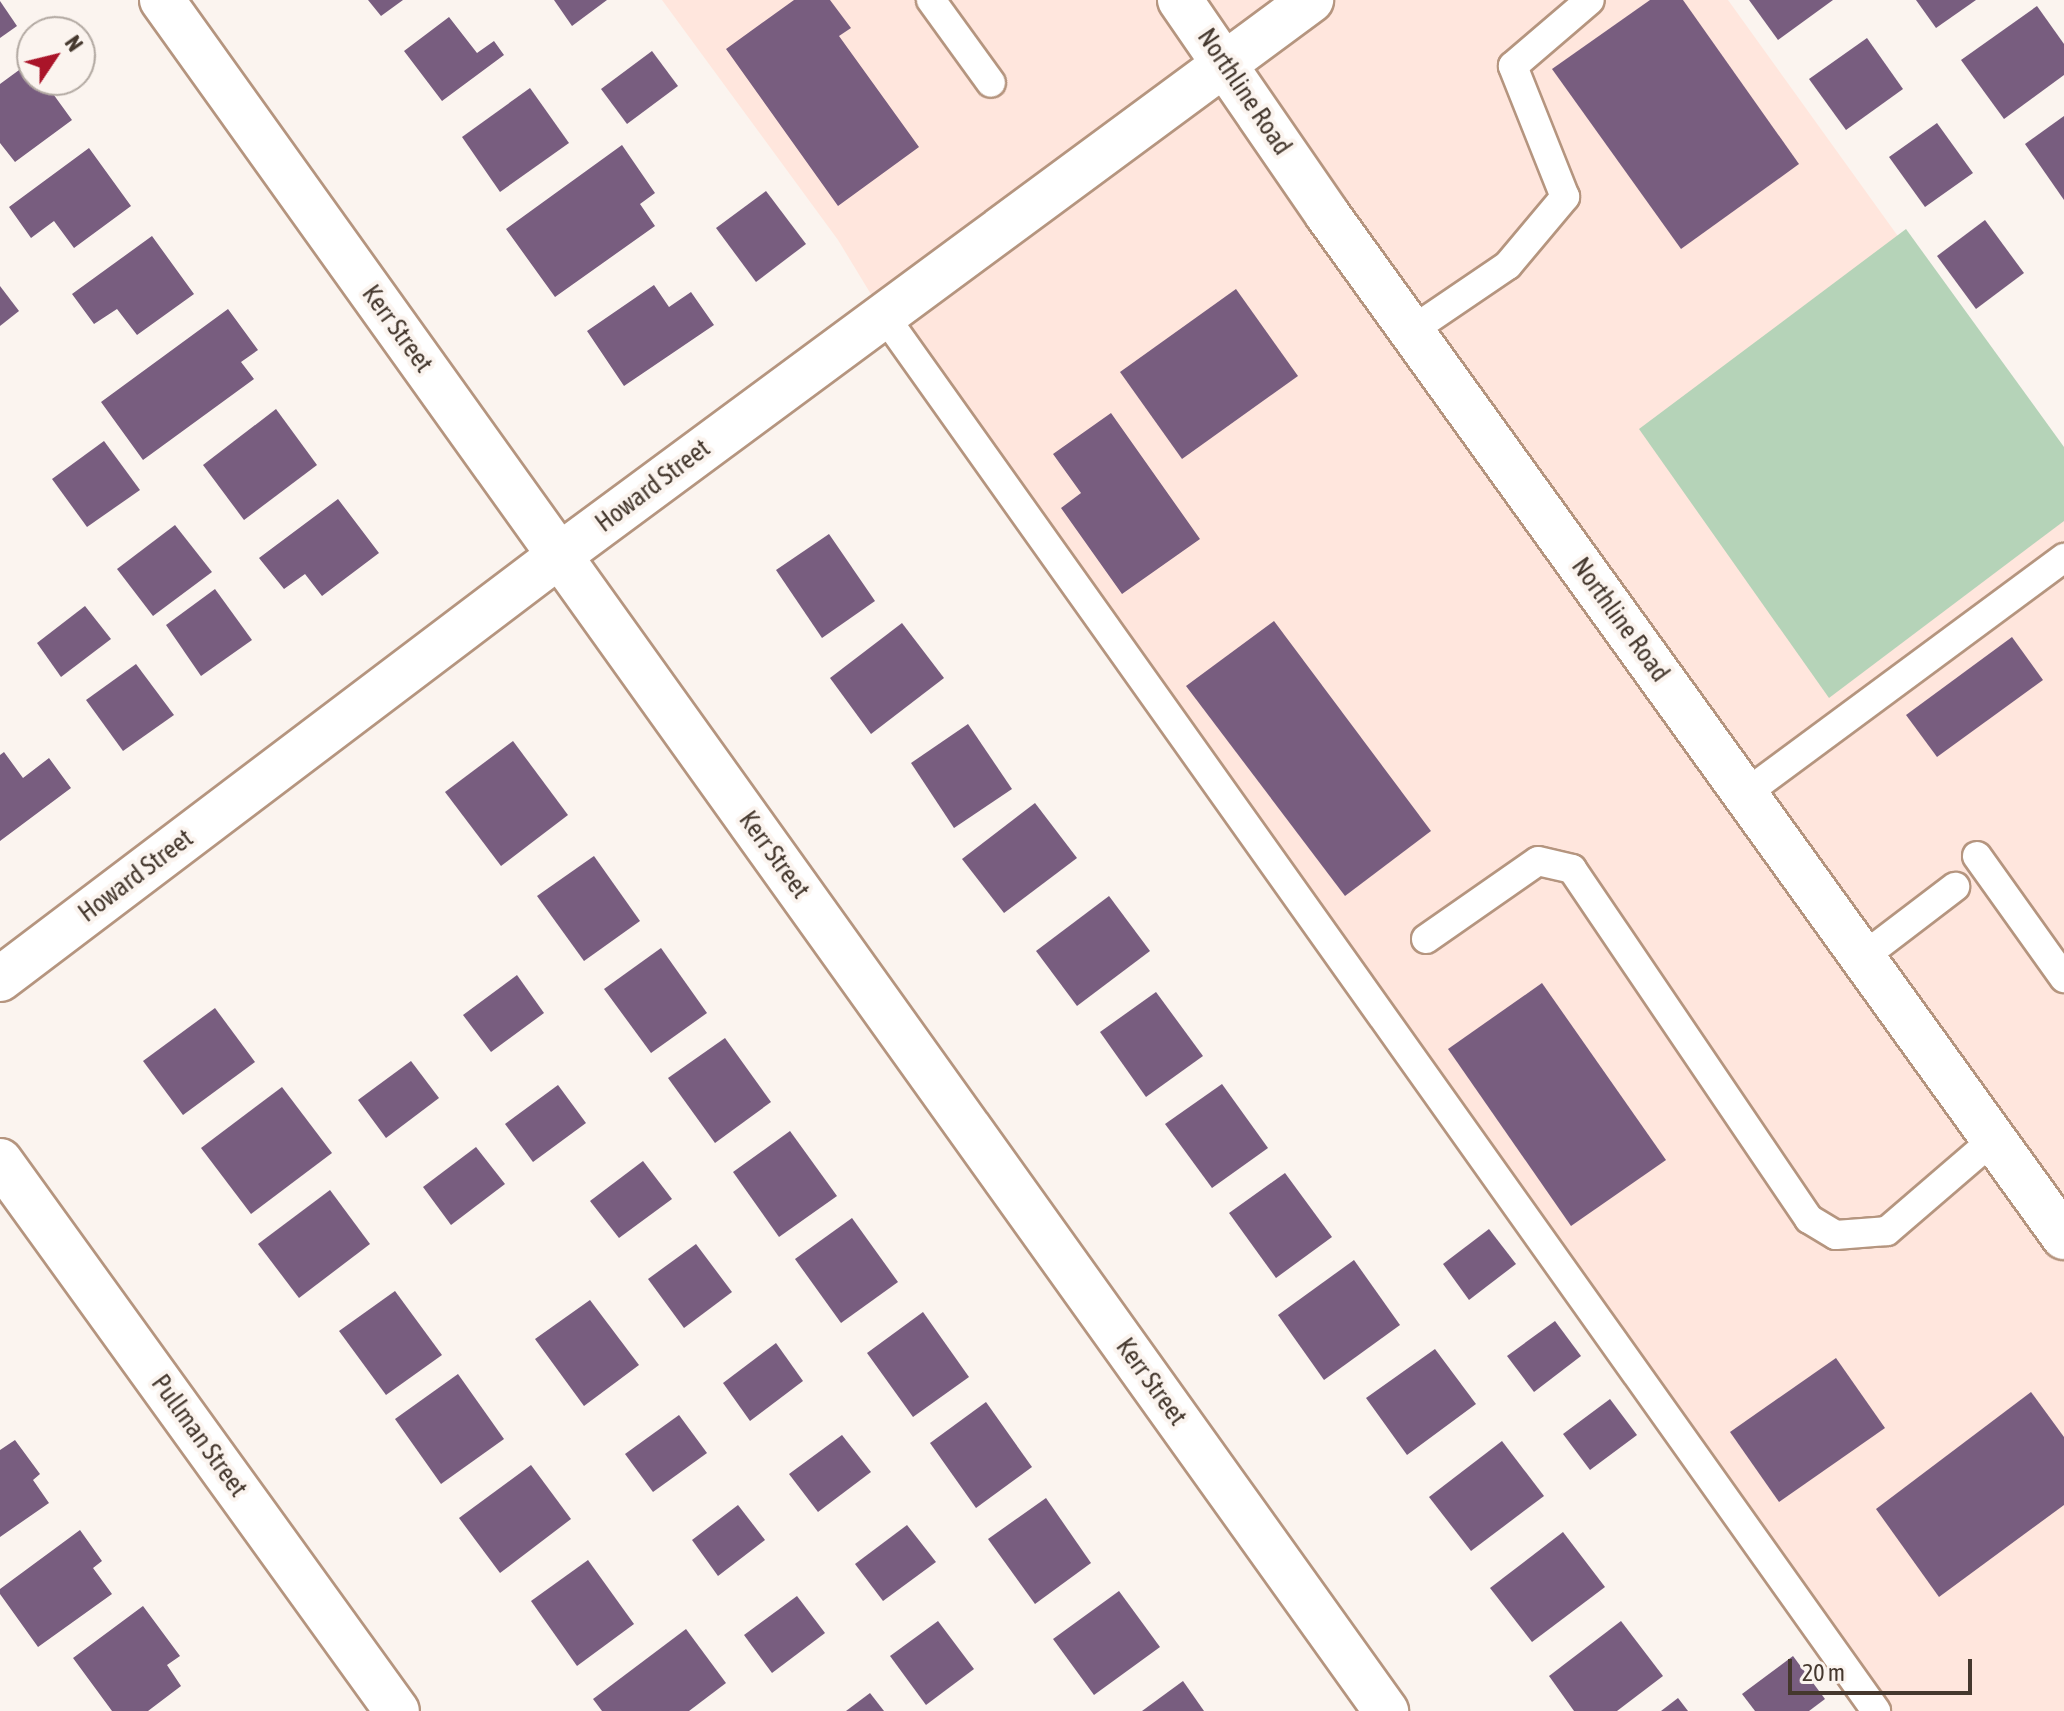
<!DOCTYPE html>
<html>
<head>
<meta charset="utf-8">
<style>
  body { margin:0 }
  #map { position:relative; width:2064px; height:1711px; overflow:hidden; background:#fbf4ef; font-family:"Asap Condensed",sans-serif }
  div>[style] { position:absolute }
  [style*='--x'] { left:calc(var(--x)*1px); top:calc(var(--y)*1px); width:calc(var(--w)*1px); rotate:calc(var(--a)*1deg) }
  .commercial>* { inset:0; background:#ffe6dd }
  .green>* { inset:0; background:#b5d3b8 }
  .building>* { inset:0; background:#785d7f }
  .roads { filter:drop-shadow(2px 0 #b5957f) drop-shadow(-2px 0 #b5957f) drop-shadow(0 2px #b5957f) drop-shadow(0 -2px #b5957f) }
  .lane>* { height:28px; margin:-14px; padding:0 14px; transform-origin:14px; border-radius:14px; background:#fff }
  .street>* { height:44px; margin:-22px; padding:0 22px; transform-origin:22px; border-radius:22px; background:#fff }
  .secondary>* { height:44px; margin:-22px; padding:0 22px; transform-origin:22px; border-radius:22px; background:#fff }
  span { translate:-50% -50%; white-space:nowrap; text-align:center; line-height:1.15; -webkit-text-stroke:8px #fbf4ef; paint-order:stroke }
  .street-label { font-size:26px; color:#45382e }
  .north { position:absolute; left:16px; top:16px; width:80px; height:80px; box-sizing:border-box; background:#fbf4ef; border:2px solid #b2a9a2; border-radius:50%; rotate:55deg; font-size:22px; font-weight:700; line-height:32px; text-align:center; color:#45382e }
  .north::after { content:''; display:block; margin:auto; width:28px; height:36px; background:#aa1429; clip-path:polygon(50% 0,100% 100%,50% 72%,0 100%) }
  .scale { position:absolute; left:1788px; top:1659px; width:184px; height:36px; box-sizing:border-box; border:4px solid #45382e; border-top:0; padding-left:10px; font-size:24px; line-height:28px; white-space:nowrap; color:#45382e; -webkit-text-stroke:6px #fbf4ef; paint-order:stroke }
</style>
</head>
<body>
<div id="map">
  <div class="commercial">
    <i style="clip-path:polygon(662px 0,1728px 0,2064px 467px,2064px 1711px,1876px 1711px,883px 314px,838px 240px)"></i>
  </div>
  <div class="green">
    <i style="clip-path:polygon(1906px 229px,2064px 447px,2064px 521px,1829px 698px,1639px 429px)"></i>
  </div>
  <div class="building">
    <i style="clip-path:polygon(368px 0,403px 0,381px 16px)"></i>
    <i style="clip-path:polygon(554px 0,607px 0,572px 26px)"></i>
    <i style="clip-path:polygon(794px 0,830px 0,851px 28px,839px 36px,919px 147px,838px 206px,726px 49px)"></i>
    <i style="clip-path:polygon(1650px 0,1683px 0,1799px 164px,1681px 249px,1552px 69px)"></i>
    <i style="clip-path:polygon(1749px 0,1833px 0,1778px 40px)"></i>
    <i style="clip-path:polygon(1916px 0,1976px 0,1936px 28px)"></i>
    <i style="clip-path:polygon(0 1px,17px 26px,0 38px)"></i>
    <i style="clip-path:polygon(2037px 6px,2064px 44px,2064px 75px,2004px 119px,1961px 60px)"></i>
    <i style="clip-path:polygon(449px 17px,477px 53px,494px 41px,504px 55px,442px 101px,404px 51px)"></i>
    <i style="clip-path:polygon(1867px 38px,1903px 89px,1846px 130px,1809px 79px)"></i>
    <i style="clip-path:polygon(652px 51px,678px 86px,627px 124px,601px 89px)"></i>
    <i style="clip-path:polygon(30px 62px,32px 80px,43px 80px,72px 120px,15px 162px,0 143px,0 84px)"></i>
    <i style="clip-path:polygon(530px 88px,569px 143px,500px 192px,462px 137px)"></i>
    <i style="clip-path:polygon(2064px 116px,2064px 200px,2025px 144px)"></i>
    <i style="clip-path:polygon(1937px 123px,1973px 173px,1925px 207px,1889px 157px)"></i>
    <i style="clip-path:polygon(622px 145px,655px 193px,640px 204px,655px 226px,555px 297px,506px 229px)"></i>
    <i style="clip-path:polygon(89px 148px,131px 206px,74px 248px,54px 221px,31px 238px,9px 207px)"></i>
    <i style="clip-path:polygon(766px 191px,806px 244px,756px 282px,716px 228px)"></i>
    <i style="clip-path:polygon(1985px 220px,2024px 273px,1976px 309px,1937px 256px)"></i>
    <i style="clip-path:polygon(152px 236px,194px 294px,137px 335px,117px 309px,94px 324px,72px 294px)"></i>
    <i style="clip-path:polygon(654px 285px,669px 307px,691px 292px,714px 325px,624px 386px,587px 331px)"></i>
    <i style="clip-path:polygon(0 286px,19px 311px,0 326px)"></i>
    <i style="clip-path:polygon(1236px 289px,1298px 376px,1182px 459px,1120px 372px)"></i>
    <i style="clip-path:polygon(228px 309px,258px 350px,241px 362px,254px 379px,143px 460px,101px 402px)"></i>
    <i style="clip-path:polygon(276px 409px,317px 465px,244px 520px,203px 465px)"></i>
    <i style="clip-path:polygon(1111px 413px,1200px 539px,1122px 594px,1061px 508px,1081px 493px,1053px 454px)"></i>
    <i style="clip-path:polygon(104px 441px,140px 490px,87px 527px,52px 479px)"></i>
    <i style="clip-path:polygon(338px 499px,379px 553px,322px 596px,305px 574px,284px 589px,259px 558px)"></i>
    <i style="clip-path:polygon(175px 525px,212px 572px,153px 616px,117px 569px)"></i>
    <i style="clip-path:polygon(829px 534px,875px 601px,822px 638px,776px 570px)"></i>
    <i style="clip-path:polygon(215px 589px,252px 640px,201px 676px,166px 625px)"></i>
    <i style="clip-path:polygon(85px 606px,111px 639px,61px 677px,37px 643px)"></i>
    <i style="clip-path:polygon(1274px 621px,1431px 831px,1345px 896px,1186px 686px)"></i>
    <i style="clip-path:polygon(902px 623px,944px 678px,871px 734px,830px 678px)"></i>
    <i style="clip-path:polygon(2012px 637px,2043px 680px,1937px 757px,1906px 715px)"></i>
    <i style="clip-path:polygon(136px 664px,174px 715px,123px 751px,86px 700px)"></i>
    <i style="clip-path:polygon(968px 724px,1012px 789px,954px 828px,911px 763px)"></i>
    <i style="clip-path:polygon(513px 741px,568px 815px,501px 866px,445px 792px)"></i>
    <i style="clip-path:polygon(4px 752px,23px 778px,49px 758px,71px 788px,0 841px,0 755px)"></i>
    <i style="clip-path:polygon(1035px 803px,1077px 858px,1004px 913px,962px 859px)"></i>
    <i style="clip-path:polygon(594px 856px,640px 921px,584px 961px,537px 896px)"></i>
    <i style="clip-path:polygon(1109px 896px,1150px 951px,1077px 1006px,1036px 951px)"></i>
    <i style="clip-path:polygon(661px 948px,707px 1013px,651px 1053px,604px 989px)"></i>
    <i style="clip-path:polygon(517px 975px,544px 1013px,491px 1052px,463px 1015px)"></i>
    <i style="clip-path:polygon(1542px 983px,1666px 1160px,1571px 1226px,1448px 1049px)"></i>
    <i style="clip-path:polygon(1156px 992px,1203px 1056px,1146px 1097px,1100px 1032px)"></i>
    <i style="clip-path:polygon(215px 1008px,255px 1062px,183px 1115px,143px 1061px)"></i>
    <i style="clip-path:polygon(725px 1038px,771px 1102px,715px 1143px,668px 1078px)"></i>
    <i style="clip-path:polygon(411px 1061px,439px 1098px,386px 1138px,358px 1100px)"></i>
    <i style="clip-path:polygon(1222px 1084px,1268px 1148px,1212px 1188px,1165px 1124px)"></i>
    <i style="clip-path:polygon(558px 1085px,586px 1123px,533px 1162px,505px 1124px)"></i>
    <i style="clip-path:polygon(282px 1087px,332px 1153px,251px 1214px,201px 1148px)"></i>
    <i style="clip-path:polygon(790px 1131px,837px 1196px,779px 1237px,733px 1172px)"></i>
    <i style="clip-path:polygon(476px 1147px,505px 1184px,451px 1225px,423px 1187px)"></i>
    <i style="clip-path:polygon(643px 1161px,672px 1199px,619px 1238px,590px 1201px)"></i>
    <i style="clip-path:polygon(1285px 1173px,1332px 1237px,1276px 1278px,1229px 1213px)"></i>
    <i style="clip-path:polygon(330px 1190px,370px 1244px,299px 1298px,258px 1244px)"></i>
    <i style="clip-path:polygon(852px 1218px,898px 1282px,841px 1323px,795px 1259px)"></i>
    <i style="clip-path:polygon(1489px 1229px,1516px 1264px,1469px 1300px,1443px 1264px)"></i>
    <i style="clip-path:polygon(696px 1244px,732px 1292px,684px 1328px,648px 1279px)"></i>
    <i style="clip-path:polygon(1354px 1260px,1400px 1325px,1324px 1380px,1278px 1315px)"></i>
    <i style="clip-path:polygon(395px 1291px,442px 1355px,386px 1395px,339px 1331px)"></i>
    <i style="clip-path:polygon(590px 1300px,639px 1365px,584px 1406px,535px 1339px)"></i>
    <i style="clip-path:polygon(923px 1312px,969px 1377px,913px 1417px,867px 1353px)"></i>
    <i style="clip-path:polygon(1555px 1321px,1581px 1356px,1534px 1392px,1507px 1356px)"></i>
    <i style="clip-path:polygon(776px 1343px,803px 1381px,750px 1421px,723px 1383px)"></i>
    <i style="clip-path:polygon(1435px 1349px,1476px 1404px,1407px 1455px,1366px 1398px)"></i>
    <i style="clip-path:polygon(1836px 1358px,1885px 1428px,1779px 1502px,1730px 1432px)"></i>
    <i style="clip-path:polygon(458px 1374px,504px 1439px,441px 1484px,395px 1419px)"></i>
    <i style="clip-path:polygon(2031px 1392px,2064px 1437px,2064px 1505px,1939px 1597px,1876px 1509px)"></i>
    <i style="clip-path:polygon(1610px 1399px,1637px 1435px,1590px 1470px,1563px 1434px)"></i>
    <i style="clip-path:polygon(986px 1402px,1032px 1467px,976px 1508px,930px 1443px)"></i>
    <i style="clip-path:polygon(679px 1415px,707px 1453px,653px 1492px,625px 1454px)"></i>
    <i style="clip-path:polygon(842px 1435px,871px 1472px,818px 1512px,789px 1474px)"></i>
    <i style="clip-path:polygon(15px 1440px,40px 1474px,33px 1480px,49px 1503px,0 1537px,0 1450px)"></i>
    <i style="clip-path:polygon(1502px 1441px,1544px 1496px,1471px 1551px,1429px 1497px)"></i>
    <i style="clip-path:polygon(531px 1465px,571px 1519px,500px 1573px,459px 1518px)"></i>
    <i style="clip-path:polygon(1046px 1498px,1091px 1563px,1035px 1604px,988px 1539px)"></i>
    <i style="clip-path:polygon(738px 1505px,765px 1540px,718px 1576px,692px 1540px)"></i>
    <i style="clip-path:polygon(907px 1525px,936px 1562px,883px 1601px,855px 1564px)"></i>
    <i style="clip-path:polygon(80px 1530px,102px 1561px,93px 1568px,112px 1594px,38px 1647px,0 1594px,0 1589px)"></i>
    <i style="clip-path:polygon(1563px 1532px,1605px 1587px,1532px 1642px,1490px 1588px)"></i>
    <i style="clip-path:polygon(588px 1560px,634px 1624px,577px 1666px,531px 1601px)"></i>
    <i style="clip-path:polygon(1119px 1591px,1160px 1647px,1094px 1695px,1053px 1639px)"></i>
    <i style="clip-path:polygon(797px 1596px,825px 1633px,772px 1673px,744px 1635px)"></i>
    <i style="clip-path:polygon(143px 1606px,180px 1656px,167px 1665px,181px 1686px,148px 1711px,112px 1711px,73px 1658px)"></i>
    <i style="clip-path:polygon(938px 1621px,974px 1669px,926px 1705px,890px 1656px)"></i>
    <i style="clip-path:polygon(1621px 1621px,1663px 1676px,1617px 1711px,1574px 1711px,1549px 1676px)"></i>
    <i style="clip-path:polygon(686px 1629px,726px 1683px,689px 1711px,602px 1711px,593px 1699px)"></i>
    <i style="clip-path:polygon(1793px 1656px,1825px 1699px,1809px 1711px,1755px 1711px,1742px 1694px)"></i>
    <i style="clip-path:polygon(1183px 1681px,1204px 1711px,1142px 1711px)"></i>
    <i style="clip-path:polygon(870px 1693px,884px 1711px,846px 1711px)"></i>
    <i style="clip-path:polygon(1678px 1698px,1688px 1711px,1661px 1711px)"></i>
  </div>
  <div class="roads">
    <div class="lane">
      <i style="--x:931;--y:0;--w:102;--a:54.1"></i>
      <i style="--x:883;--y:314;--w:1714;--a:54.59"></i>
      <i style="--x:1411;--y:331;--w:117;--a:-34.2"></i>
      <i style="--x:1508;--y:265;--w:89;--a:-50"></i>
      <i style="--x:1565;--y:197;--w:141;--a:-111.7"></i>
      <i style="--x:1513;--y:66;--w:101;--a:-40.6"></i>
      <i style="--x:1745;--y:794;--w:397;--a:-36.5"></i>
      <i style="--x:1977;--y:856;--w:150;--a:54.5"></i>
      <i style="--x:1426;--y:939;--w:136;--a:-34.9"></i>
      <i style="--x:1538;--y:861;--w:35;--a:13"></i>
      <i style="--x:1572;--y:869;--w:423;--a:55.9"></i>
      <i style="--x:1809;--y:1219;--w:31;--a:31"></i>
      <i style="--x:1836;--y:1235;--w:51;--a:-4.5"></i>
      <i style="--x:1887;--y:1231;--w:143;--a:-40.7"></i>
      <i style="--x:1863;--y:957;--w:116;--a:-37.3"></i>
    </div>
    <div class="street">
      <i style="--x:162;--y:0;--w:2104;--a:54.42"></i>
      <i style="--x:0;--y:979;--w:702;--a:-37.13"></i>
      <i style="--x:560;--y:555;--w:934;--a:-36.46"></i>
      <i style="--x:0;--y:1161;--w:678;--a:54.18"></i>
    </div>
    <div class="secondary">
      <i style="--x:1180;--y:0;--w:260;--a:55.5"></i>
      <i style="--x:1327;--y:214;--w:1261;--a:54.23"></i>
    </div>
  </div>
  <div class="street-label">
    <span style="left:1244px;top:92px;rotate:56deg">Northline Road</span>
    <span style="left:397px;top:329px;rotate:54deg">Kerr Street</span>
    <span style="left:653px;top:486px;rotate:-37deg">Howard Street</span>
    <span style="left:1620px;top:620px;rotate:54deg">Northline Road</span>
    <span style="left:774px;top:855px;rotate:54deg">Kerr Street</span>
    <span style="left:136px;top:876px;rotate:-37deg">Howard Street</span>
    <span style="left:1151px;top:1382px;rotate:54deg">Kerr Street</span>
    <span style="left:199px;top:1436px;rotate:54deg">Pullman Street</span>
  </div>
  <div class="north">N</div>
  <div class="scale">20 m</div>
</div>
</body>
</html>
